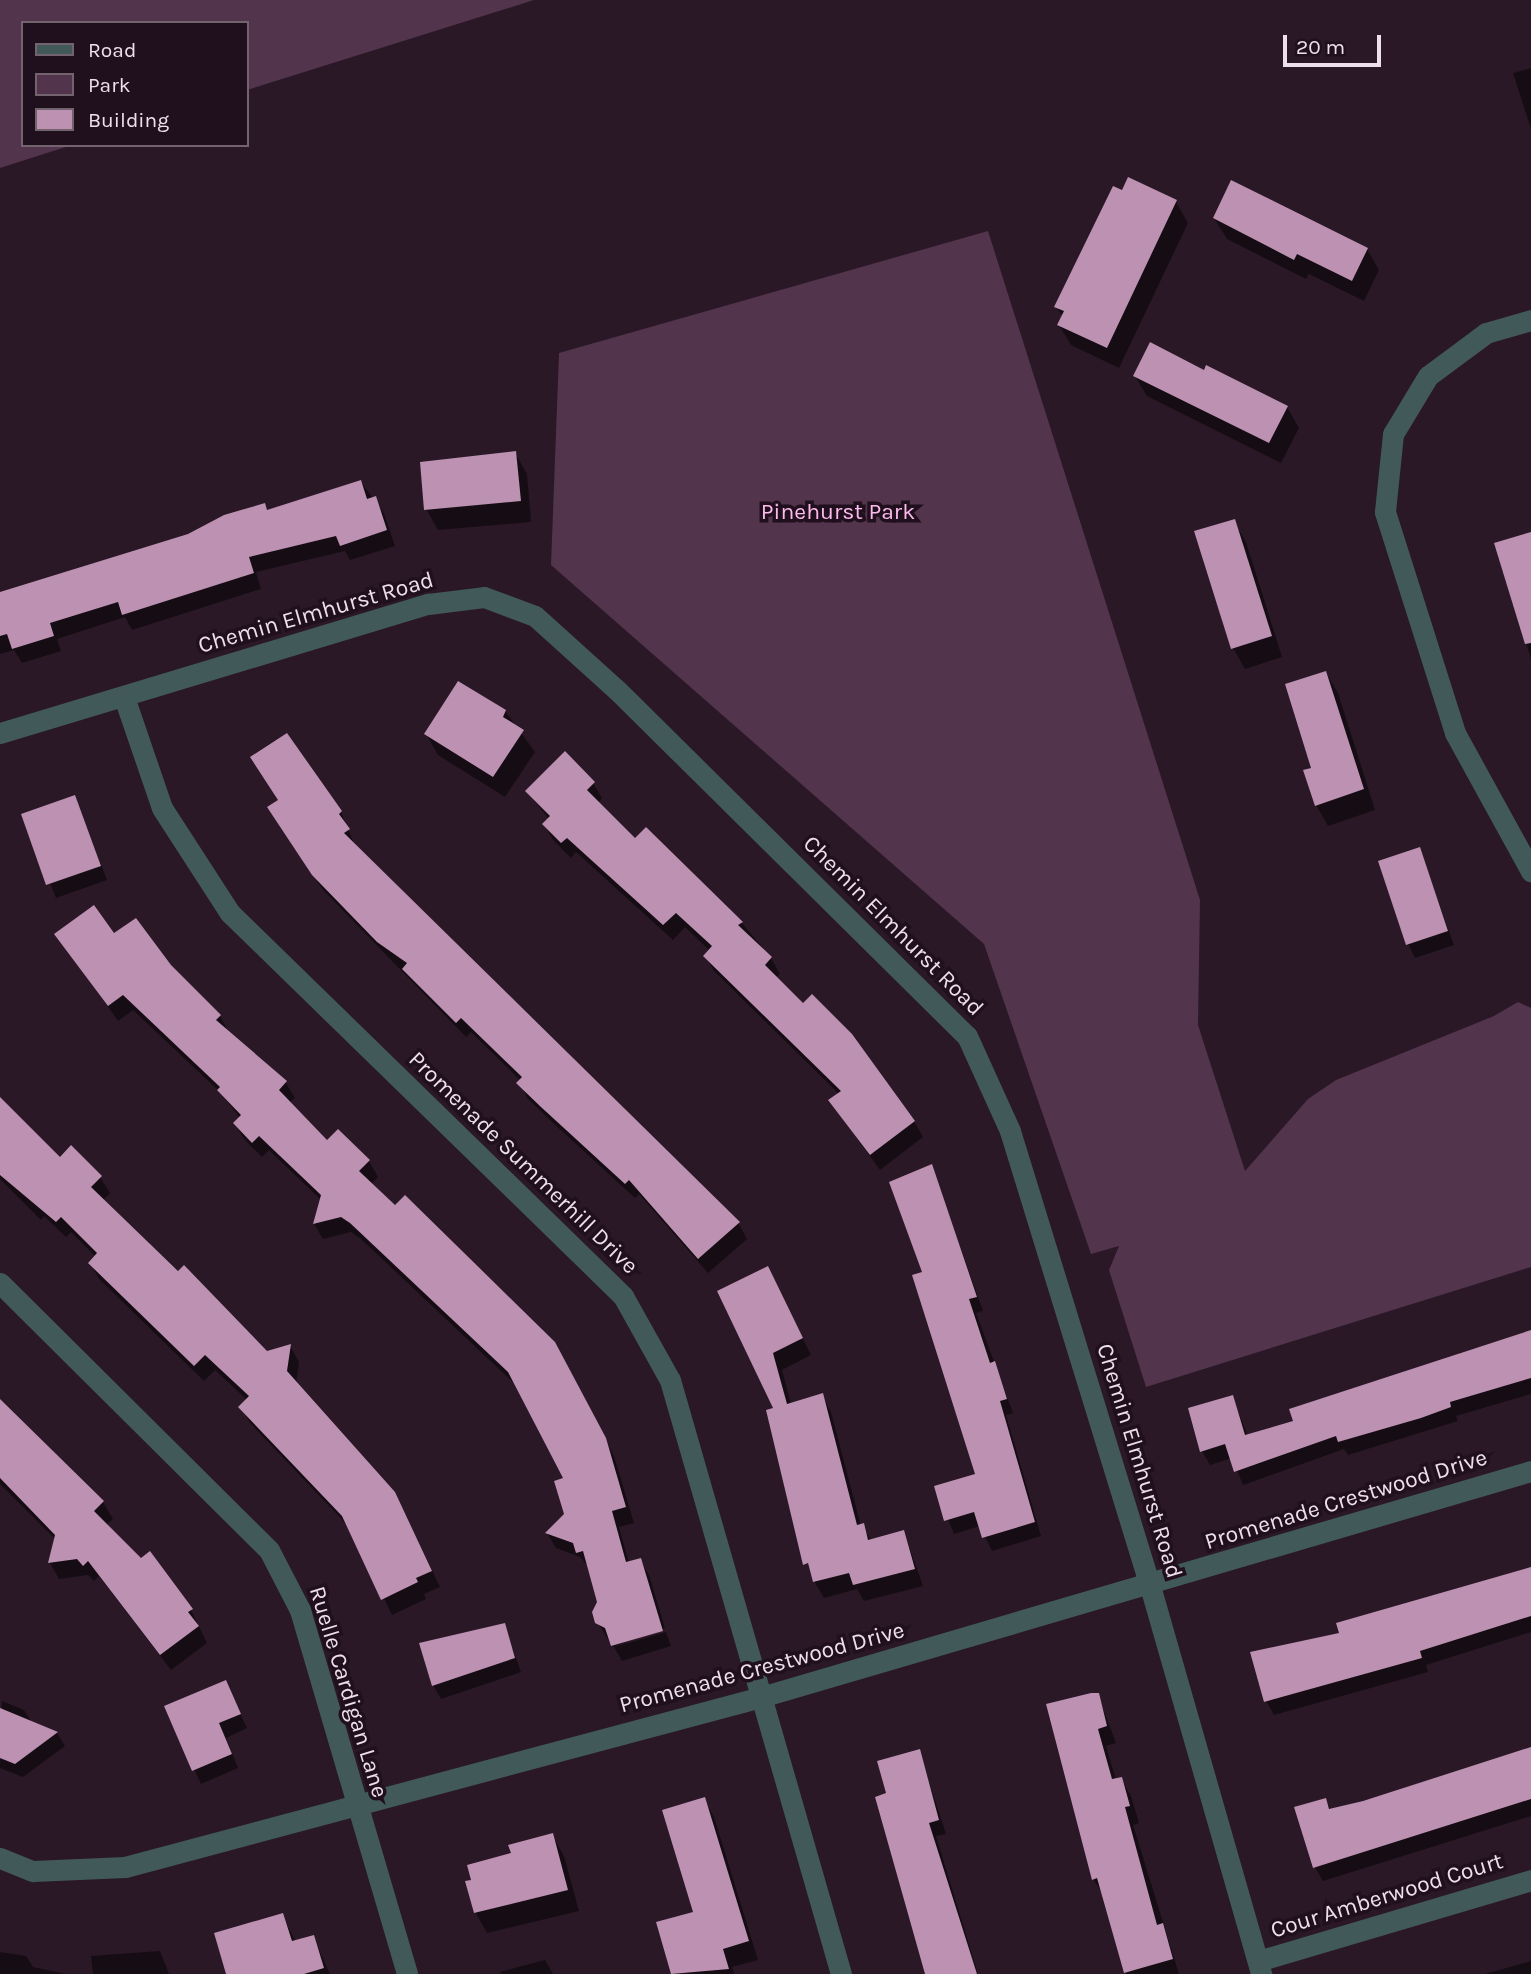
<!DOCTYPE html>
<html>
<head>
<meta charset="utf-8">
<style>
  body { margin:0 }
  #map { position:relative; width:1531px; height:1974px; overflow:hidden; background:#2a1826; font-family:Karla,sans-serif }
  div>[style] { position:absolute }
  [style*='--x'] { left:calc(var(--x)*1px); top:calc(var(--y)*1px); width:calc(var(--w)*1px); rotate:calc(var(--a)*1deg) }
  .green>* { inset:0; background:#52344c }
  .shadow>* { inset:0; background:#0007 }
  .building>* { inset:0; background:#bc91b2 }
  .street>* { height:21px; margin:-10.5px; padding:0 10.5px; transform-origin:10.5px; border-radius:10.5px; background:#415a59 }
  span { translate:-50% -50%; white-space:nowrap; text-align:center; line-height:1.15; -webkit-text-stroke:7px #200f1d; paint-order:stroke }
  .park-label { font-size:23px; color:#fbbaec }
  .street-label { font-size:23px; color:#eee0ea }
  .legend { position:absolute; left:21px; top:21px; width:228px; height:126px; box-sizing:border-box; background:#200f1d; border:2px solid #72636f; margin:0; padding:9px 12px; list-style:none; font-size:21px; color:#eee0ea }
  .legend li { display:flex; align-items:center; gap:14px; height:35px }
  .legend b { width:35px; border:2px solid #72636f }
  .scale { position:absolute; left:1283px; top:35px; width:98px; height:32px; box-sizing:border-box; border:4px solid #eee0ea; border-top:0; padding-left:9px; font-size:21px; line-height:24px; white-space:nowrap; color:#eee0ea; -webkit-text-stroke:5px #200f1d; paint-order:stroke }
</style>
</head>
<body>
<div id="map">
  <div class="green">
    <i style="clip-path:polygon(0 0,534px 0,247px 90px,247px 23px,23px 23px,23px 145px,72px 145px,0 168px)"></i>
    <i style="clip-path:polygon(988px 231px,1200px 900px,1198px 1025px,1245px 1171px,1308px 1099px,1336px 1080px,1494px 1016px,1518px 1002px,1531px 1008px,1531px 1267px,1146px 1387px,1109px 1270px,1119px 1246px,1091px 1254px,984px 944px,551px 565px,559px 353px)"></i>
  </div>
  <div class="shadow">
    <i style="clip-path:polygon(1531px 68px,1531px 129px,1513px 73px)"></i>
    <i style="clip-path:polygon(1128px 179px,1176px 202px,1188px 223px,1119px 368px,1071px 345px,1059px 325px,1063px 317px,1056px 307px)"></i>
    <i style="clip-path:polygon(1214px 218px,1367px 249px,1379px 270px,1364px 301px,1309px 274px,1306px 279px,1227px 239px)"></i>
    <i style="clip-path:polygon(1205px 372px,1287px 407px,1299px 428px,1281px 463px,1147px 396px,1135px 376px)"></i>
    <i style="clip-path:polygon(515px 453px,527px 474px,531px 522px,438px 530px,426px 509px)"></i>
    <i style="clip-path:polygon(361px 482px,384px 513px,395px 546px,350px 560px,345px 551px,256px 572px,261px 589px,132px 630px,125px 617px,57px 639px,61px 651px,22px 663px,14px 650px,0 654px,0 594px,189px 536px,264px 505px,268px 512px)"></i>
    <i style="clip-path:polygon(1234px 521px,1246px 542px,1282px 657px,1245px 669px,1233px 648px)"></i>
    <i style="clip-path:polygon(1531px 534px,1531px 659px,1496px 544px)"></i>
    <i style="clip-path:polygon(1326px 673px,1338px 693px,1375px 810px,1328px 826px,1316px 805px,1313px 769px)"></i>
    <i style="clip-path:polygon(505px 711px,535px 752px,505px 797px,438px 755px,426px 734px)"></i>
    <i style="clip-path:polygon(593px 783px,602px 798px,598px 803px,635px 840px,742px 923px,771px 958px,780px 974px,775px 978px,914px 1121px,923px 1137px,880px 1170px,830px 1101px,839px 1094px,714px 971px,705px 956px,710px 951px,685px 927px,673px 940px,576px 852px,571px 858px,553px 840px,544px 824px,549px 819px,527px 792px)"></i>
    <i style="clip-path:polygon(75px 797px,107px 880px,56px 898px,23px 815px)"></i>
    <i style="clip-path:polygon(341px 812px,355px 846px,739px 1224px,747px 1239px,708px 1273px,639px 1194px,635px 1198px,552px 1122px,527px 1098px,521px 1081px,471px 1032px,466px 1037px,323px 890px,278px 822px)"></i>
    <i style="clip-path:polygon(1419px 849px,1454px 945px,1415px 958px,1408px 944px)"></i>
    <i style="clip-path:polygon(57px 934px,114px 936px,169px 967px,220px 1016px,229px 1033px,286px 1083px,295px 1098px,289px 1103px,327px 1143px,369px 1161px,378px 1177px,371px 1184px,564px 1359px,614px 1456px,634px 1523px,619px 1527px,629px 1563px,640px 1560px,649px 1575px,665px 1628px,613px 1647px,597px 1622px,599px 1602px,589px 1567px,580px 1557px,556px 1548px,547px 1533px,566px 1515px,566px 1479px,517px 1386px,361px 1239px,351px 1232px,323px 1239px,314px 1224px,321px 1200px,269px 1150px,262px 1157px,244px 1139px,235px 1124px,240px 1118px,221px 1093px,133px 1010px,118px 1021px)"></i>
    <i style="clip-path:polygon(0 1101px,60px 1159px,100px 1177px,110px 1193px,103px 1200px,266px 1353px,290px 1346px,299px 1362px,296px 1384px,394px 1494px,404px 1511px,440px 1587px,424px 1594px,426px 1599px,392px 1615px,350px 1528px,250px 1423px,241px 1407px,247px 1400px,215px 1370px,204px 1381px,99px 1279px,90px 1263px,96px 1257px,71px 1232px,66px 1237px,44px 1216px,41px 1220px,0 1179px)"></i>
    <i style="clip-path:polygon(932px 1167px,983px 1311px,976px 1313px,1013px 1413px,1006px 1415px,1041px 1536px,992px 1551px,980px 1526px,954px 1534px,936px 1488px,977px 1475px,924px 1273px)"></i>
    <i style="clip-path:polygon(768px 1268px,811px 1355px,782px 1370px,791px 1404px,822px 1395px,831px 1412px,861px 1526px,872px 1541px,904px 1532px,923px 1586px,864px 1601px,857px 1589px,824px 1598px,814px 1581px,799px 1540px,776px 1409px)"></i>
    <i style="clip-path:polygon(1531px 1332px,1531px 1394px,1456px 1416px,1458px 1421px,1348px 1455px,1344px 1449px,1243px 1485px,1232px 1458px,1210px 1465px,1202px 1451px,1232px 1397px,1248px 1436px,1295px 1422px,1461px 1358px,1459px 1353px)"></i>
    <i style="clip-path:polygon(0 1401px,103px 1502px,113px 1519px,106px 1525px,191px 1610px,207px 1643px,171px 1670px,99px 1576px,94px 1581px,88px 1575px,59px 1579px,50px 1563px,56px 1540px,0 1484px)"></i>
    <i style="clip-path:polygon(1531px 1568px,1531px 1632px,1426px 1665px,1428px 1672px,1274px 1715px,1266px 1701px,1341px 1635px)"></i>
    <i style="clip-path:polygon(504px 1625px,521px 1672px,441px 1699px,433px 1685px)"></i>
    <i style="clip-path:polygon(666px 1632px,671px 1646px,622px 1661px,614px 1647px)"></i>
    <i style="clip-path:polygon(225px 1682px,247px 1728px,226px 1738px,238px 1768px,201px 1784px,166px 1707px)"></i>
    <i style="clip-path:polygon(1098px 1695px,1116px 1743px,1106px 1746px,1116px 1780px,1121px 1779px,1131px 1796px,1139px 1823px,1133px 1825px,1179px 1974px,1126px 1974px,1104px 1896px,1093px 1879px)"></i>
    <i style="clip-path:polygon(2px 1701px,24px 1710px,32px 1723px,57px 1733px,65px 1746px,23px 1777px,0 1768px)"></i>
    <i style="clip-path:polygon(919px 1751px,946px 1834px,936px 1836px,978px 1974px,927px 1974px,888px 1795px)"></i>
    <i style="clip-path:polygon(1531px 1752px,1531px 1816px,1323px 1881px,1315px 1867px,1297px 1809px,1325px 1800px,1331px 1810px)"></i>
    <i style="clip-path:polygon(704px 1799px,714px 1817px,758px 1960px,732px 1967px,734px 1974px,672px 1974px,658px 1924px,695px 1913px)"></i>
    <i style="clip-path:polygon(552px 1835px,564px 1856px,579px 1911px,487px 1933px,475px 1912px,473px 1881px)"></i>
    <i style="clip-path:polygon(282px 1915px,296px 1942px,313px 1937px,330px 1974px,228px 1974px)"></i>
    <i style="clip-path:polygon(160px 1951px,169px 1974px,93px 1974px,91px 1956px)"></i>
    <i style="clip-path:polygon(0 1952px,26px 1956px,33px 1967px,66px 1974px,0 1974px)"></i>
    <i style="clip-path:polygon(545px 1960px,553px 1974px,501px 1974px,500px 1972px)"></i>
    <i style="clip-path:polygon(1531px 1961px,1531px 1974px,1485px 1974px)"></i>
  </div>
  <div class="building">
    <i style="clip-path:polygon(1128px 177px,1177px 200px,1107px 348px,1057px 325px,1064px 311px,1054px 307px,1113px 186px,1122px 190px)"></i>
    <i style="clip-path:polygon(1231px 180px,1368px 248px,1352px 281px,1297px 254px,1294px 260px,1213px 218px)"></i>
    <i style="clip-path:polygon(1150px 342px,1204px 370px,1206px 365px,1288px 406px,1269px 443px,1133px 376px)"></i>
    <i style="clip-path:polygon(516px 451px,521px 501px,424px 510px,420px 462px)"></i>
    <i style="clip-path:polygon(361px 480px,367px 499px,376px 496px,387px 530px,340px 546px,336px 536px,249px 557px,254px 573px,122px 615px,118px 602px,50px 623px,54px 636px,12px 649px,7px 634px,0 636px,0 592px,188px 534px,224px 515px,265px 503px,267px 510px)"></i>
    <i style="clip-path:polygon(1235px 519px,1272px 636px,1231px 649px,1194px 531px)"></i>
    <i style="clip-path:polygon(1531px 532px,1531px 643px,1525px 644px,1494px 543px)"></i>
    <i style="clip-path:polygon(1326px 671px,1364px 789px,1315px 806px,1303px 770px,1311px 768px,1285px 684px)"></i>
    <i style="clip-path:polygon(458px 681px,506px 710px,503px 717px,524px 730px,493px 777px,424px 734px)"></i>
    <i style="clip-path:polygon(287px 733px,342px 811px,339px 814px,350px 829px,344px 833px,740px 1222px,698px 1259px,629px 1180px,625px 1184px,541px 1107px,516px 1083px,522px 1077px,461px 1018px,456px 1023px,402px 969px,407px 963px,377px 942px,312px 875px,267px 807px,278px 800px,250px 757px)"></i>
    <i style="clip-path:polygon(565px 751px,595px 782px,587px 790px,635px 838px,646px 827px,743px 922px,738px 925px,772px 957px,765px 965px,803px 1003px,812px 994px,852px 1034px,915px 1121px,870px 1155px,828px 1100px,841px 1091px,703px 956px,712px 946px,676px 913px,663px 925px,567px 838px,561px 843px,542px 824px,550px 816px,525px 791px)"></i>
    <i style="clip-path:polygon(75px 795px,101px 866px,46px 885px,21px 814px)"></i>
    <i style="clip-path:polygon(1420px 847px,1448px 931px,1406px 945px,1378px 861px)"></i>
    <i style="clip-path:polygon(94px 905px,114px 933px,136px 918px,171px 965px,221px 1015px,216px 1020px,287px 1081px,279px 1090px,327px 1140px,338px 1129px,370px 1160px,359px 1171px,395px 1205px,405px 1195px,555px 1342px,606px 1438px,626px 1507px,612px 1511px,626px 1562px,641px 1558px,663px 1631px,611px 1646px,605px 1628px,595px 1623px,592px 1612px,597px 1602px,583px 1551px,576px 1553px,573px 1543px,545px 1533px,564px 1514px,554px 1481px,563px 1478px,508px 1372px,350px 1223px,341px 1217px,313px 1224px,321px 1195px,259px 1136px,252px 1143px,233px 1123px,241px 1115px,217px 1090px,220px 1087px,123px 995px,108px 1006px,54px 934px)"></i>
    <i style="clip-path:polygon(0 1097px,60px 1157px,71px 1145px,102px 1176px,91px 1187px,178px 1271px,184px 1265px,267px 1351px,291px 1344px,287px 1371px,395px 1492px,432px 1571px,416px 1578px,418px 1582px,381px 1600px,342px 1516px,238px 1407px,249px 1396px,205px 1355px,194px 1366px,88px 1263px,97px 1253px,61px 1217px,56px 1222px,0 1175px)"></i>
    <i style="clip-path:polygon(932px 1164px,977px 1297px,969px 1299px,990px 1363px,995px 1361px,1007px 1399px,1000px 1401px,1035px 1522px,982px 1538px,974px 1512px,944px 1521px,934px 1486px,975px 1474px,912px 1275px,922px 1272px,889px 1182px)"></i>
    <i style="clip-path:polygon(768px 1266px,803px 1338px,773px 1353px,787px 1404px,823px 1393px,857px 1525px,864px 1523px,868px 1540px,904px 1530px,915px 1569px,853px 1585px,849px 1573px,813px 1582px,808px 1563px,803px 1565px,766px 1410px,773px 1408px,717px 1291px)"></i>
    <i style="clip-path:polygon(1531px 1330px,1531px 1378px,1450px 1402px,1451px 1407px,1421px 1418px,1338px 1442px,1336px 1436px,1234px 1472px,1225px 1444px,1200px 1452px,1188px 1408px,1233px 1395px,1245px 1435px,1293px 1421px,1289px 1409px)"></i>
    <i style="clip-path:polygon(0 1399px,104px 1501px,94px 1511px,141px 1558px,150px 1551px,193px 1609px,188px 1612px,199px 1626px,160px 1655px,88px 1561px,83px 1566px,77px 1559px,48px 1563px,55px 1535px,0 1478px)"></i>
    <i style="clip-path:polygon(1531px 1567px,1531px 1616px,1420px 1651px,1422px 1658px,1264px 1702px,1250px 1652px,1339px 1633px,1336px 1623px)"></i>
    <i style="clip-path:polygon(505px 1623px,515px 1658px,432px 1686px,419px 1643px)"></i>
    <i style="clip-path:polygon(226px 1680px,241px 1714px,219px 1723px,232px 1754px,192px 1771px,164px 1706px)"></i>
    <i style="clip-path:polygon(1091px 1693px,1099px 1693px,1107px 1726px,1098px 1729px,1112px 1779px,1122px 1777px,1130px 1806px,1125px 1807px,1157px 1925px,1163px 1923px,1173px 1959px,1124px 1973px,1097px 1878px,1092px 1880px,1046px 1704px)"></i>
    <i style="clip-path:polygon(0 1708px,58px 1732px,15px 1764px,0 1758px)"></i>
    <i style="clip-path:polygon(1531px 1747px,1531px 1799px,1313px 1868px,1294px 1807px,1326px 1798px,1329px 1809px,1363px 1801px)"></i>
    <i style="clip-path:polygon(920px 1749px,939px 1820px,929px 1823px,977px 1974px,925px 1974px,875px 1797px,886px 1793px,877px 1761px)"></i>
    <i style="clip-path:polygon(705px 1797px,749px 1941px,723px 1949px,729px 1969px,671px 1974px,656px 1922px,693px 1912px,662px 1810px)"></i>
    <i style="clip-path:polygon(553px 1833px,568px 1890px,474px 1913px,465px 1881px,471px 1880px,467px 1865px,511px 1853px,508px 1845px)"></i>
    <i style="clip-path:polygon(283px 1913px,292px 1941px,314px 1935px,324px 1968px,304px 1974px,226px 1974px,214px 1933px)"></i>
  </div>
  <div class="street">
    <i style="--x:1531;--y:320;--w:47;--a:163.9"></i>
    <i style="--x:1486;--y:333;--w:72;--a:143.4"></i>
    <i style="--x:1428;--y:376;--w:68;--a:121.1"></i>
    <i style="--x:1393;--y:434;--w:78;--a:95.9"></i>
    <i style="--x:1385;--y:512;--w:232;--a:72.4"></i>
    <i style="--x:1455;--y:733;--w:158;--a:61.2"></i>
    <i style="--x:124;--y:697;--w:117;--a:71.1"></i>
    <i style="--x:162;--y:808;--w:125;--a:57.1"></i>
    <i style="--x:230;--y:913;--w:549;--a:44.26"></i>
    <i style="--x:623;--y:1296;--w:96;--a:60.8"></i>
    <i style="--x:670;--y:1380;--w:618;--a:73.94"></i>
    <i style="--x:0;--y:733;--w:447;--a:-16.8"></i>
    <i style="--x:428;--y:604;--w:56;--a:-7.1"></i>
    <i style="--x:484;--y:597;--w:54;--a:20.4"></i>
    <i style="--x:535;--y:616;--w:110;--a:42.1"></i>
    <i style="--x:617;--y:690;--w:492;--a:44.7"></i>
    <i style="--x:967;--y:1036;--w:104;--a:65.6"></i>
    <i style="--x:1010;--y:1131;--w:476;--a:72.9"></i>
    <i style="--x:1150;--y:1586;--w:404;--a:74"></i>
    <i style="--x:0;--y:1283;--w:379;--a:44.8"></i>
    <i style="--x:269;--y:1550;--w:68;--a:62.7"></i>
    <i style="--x:300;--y:1610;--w:379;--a:73.6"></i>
    <i style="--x:0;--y:1858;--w:35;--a:22"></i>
    <i style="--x:33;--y:1871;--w:92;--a:-2.5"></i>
    <i style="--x:125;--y:1867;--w:658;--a:-14.97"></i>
    <i style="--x:761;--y:1697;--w:802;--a:-16.36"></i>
    <i style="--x:1258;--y:1961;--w:285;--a:-16.5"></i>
  </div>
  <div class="park-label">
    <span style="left:838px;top:512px">Pinehurst Park</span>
  </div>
  <div class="street-label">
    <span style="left:316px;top:613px;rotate:-16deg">Chemin Elmhurst Road</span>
    <span style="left:893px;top:926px;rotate:45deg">Chemin Elmhurst Road</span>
    <span style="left:523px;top:1163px;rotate:44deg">Promenade Summerhill Drive</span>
    <span style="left:1139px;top:1461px;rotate:73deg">Chemin Elmhurst Road</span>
    <span style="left:1346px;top:1500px;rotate:-17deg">Promenade Crestwood Drive</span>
    <span style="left:762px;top:1668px;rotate:-15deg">Promenade Crestwood Drive</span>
    <span style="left:348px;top:1692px;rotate:73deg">Ruelle Cardigan Lane</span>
    <span style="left:1387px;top:1896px;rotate:-17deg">Cour Amberwood Court</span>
  </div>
  <ul class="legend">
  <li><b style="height:9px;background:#415a59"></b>Road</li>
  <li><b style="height:19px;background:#52344c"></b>Park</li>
  <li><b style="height:19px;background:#bc91b2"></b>Building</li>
  </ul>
  <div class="scale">20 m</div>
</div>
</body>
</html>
